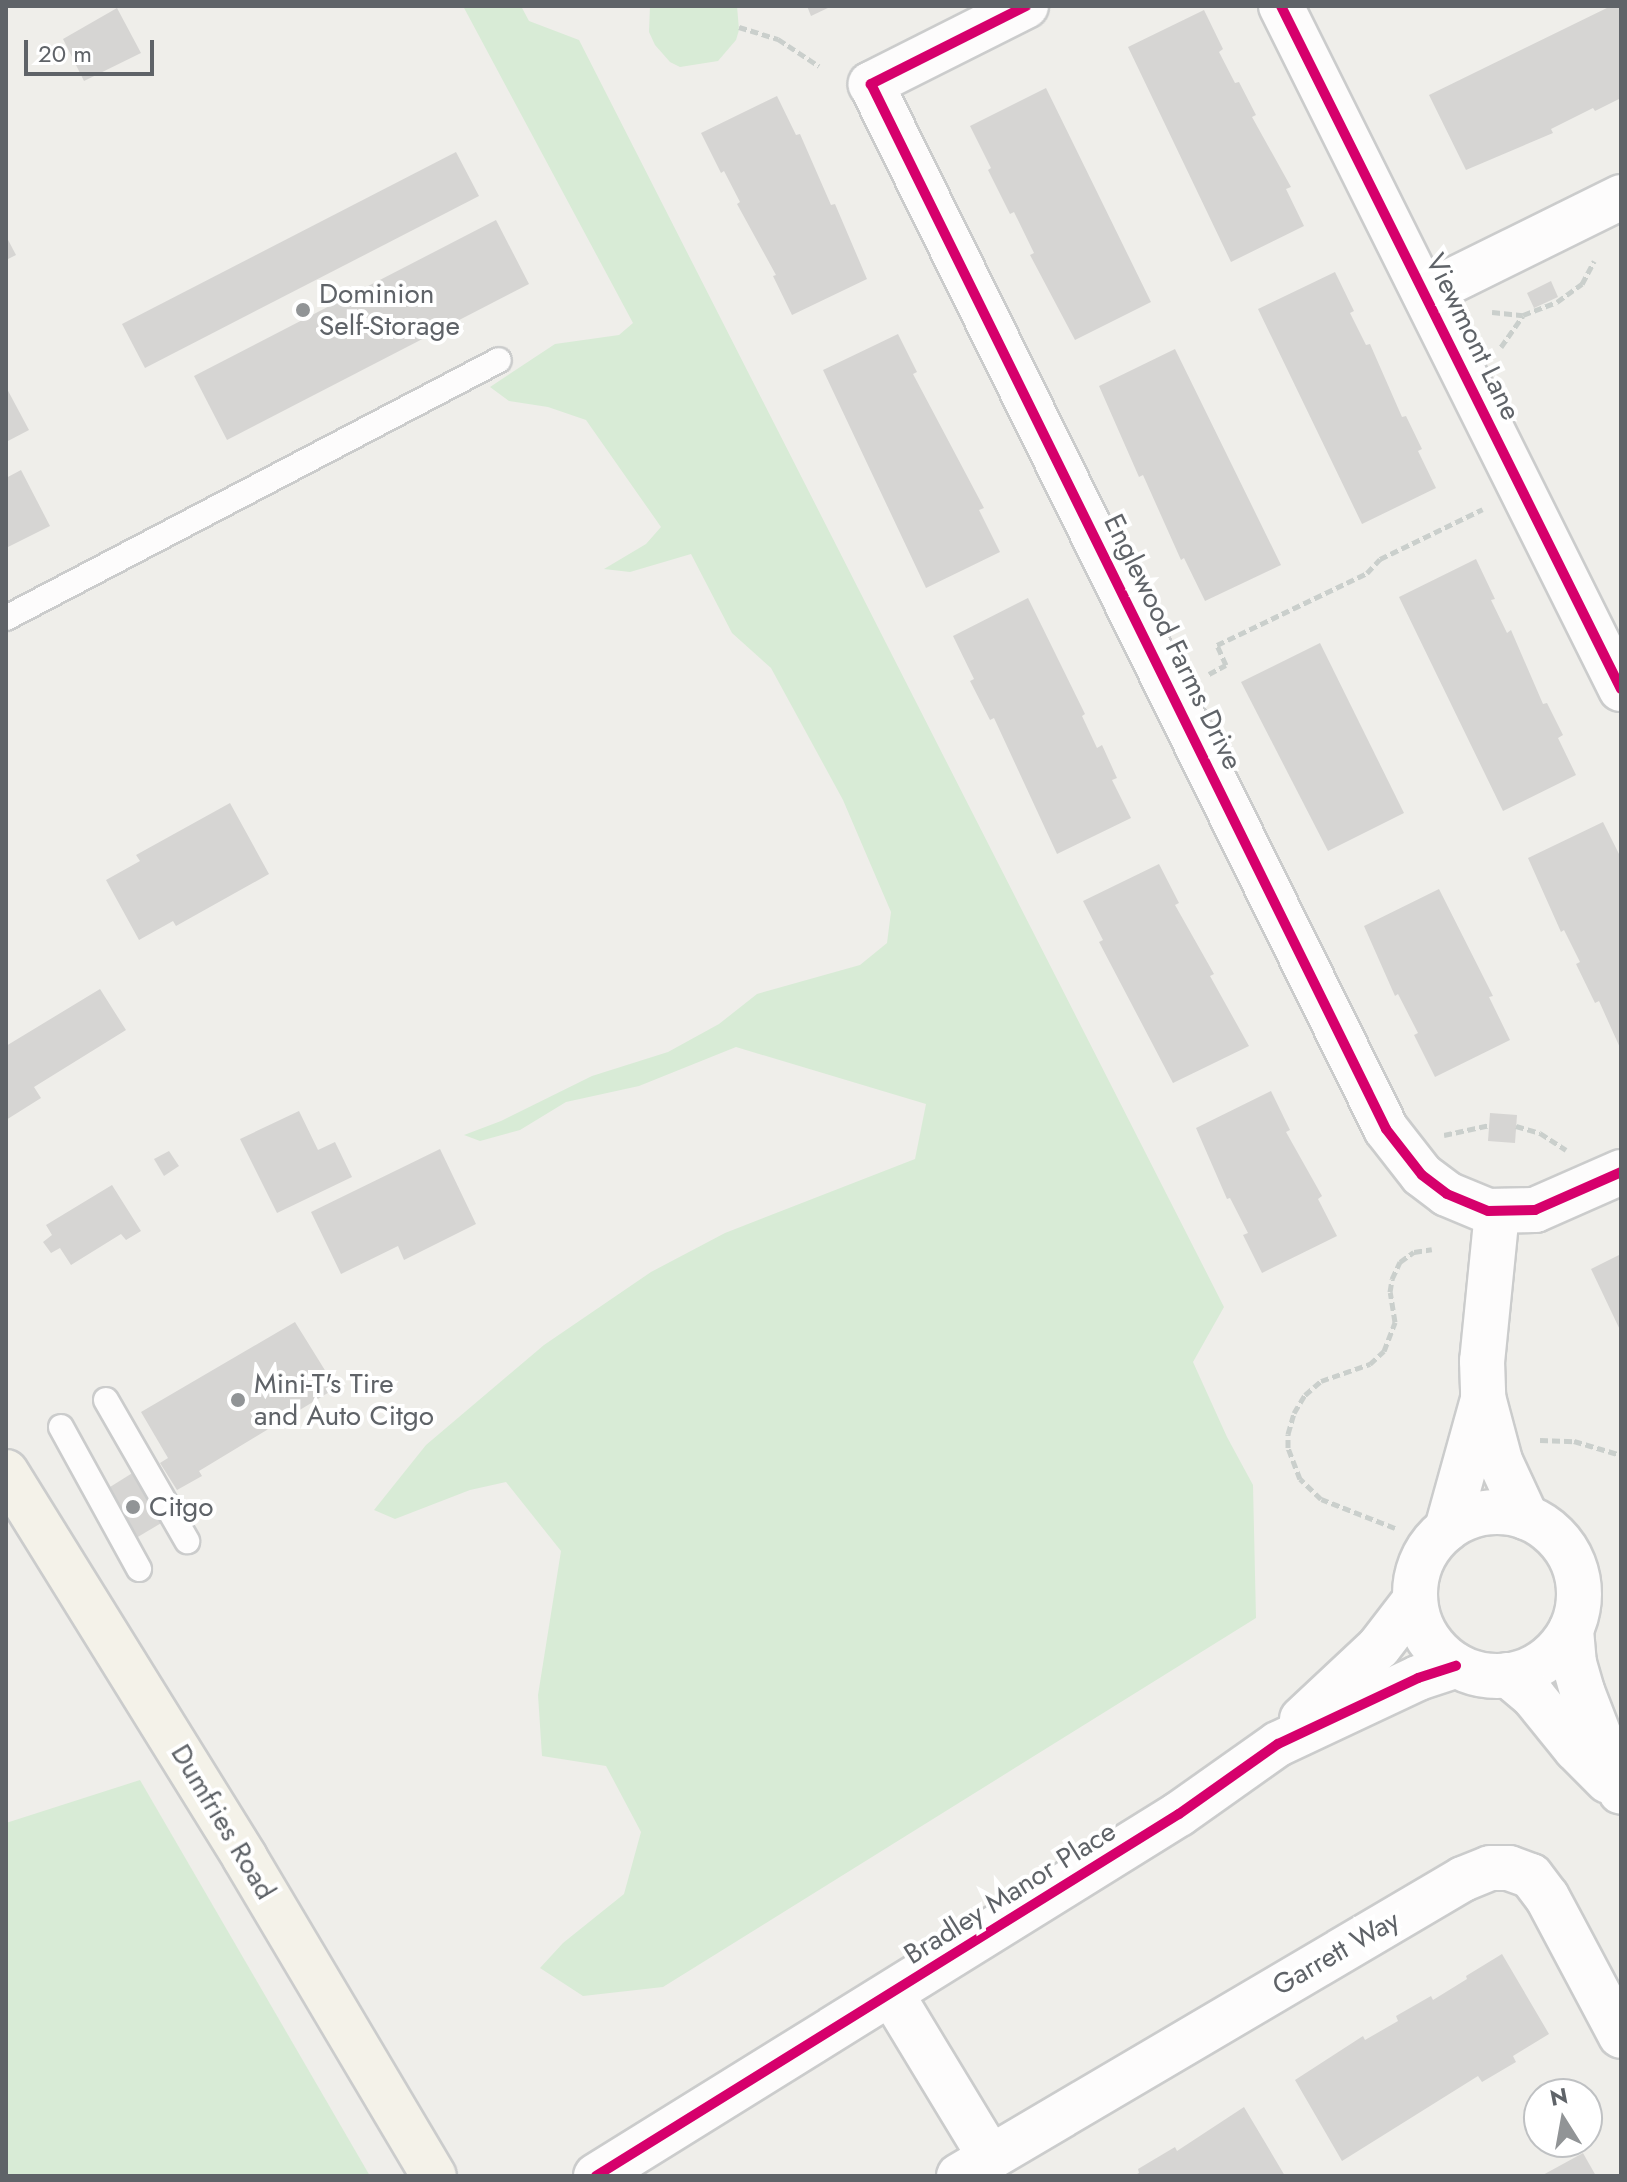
<!DOCTYPE html>
<html>
<head>
<meta charset="utf-8">
<style>
  body { margin:0 }
  #map { position:relative; width:1627px; height:2182px; overflow:hidden; background:#efeeea; font-family:Jost,sans-serif }
  div>[style] { position:absolute }
  [style*='--x'] { left:calc(var(--x)*1px); top:calc(var(--y)*1px); width:calc(var(--w)*1px); rotate:calc(var(--a)*1deg) }
  .green>* { inset:0; background:#d8ebd6 }
  .building>* { inset:0; background:#d6d5d3 }
  .path>* { height:5px; margin-top:-2.5px; transform-origin:0; background:repeating-linear-gradient(90deg,#cacfcc 0 8px,transparent 0 12px) }
  .roads { filter:drop-shadow(2px 0 #cbcccc) drop-shadow(-2px 0 #cbcccc) drop-shadow(0 2px #cbcccc) drop-shadow(0 -2px #cbcccc) }
  .service>* { height:24px; margin:-12px; padding:0 12px; transform-origin:12px; border-radius:12px; background:#fdfcfc }
  .minor>* { height:44px; margin:-22px; padding:0 22px; transform-origin:22px; border-radius:22px; background:#fdfcfc }
  .minor>.ring { margin:-22px; padding:0; box-sizing:content-box; background:none; border:44px solid #fdfcfc; border-radius:50% }
  .primary>* { height:44px; margin:-22px; padding:0 22px; transform-origin:22px; border-radius:22px; background:#f4f2e9 }
  .cycleway>* { height:10px; margin:-5px; padding:0 5px; transform-origin:5px; border-radius:5px; background:#d6006c }
  .dots>* { width:22px; height:22px; translate:-50% -50%; box-sizing:border-box; border:4px solid #fff; border-radius:50% }
  span { translate:-50% -50%; white-space:nowrap; text-align:center; line-height:1.15; -webkit-text-stroke:8px #fff; paint-order:stroke }
  .poi-label { font-size:28px; color:#5f6368 }
  .left { translate:0 -50%; text-align:left }
  .street-label { font-size:28px; color:#5f6368 }
  .frame { position:absolute; inset:0; border:8px solid #5f6368; pointer-events:none }
  .north { position:absolute; left:1523px; top:2078px; width:80px; height:80px; box-sizing:border-box; background:#fff; border:2px solid #bfc1c3; border-radius:50%; rotate:349deg; font-size:22px; font-weight:700; line-height:32px; text-align:center; color:#5f6368 }
  .north::after { content:''; display:block; margin:auto; width:28px; height:36px; background:#919496; clip-path:polygon(50% 0,100% 100%,50% 72%,0 100%) }
  .scale { position:absolute; left:24px; top:40px; width:130px; height:36px; box-sizing:border-box; border:4px solid #5f6368; border-top:0; padding-left:10px; font-size:24px; line-height:28px; white-space:nowrap; color:#5f6368; -webkit-text-stroke:6px #fff; paint-order:stroke }
</style>
</head>
<body>
<div id="map">
  <div class="green">
    <i style="clip-path:polygon(463px 6px,521px 6px,529px 21px,579px 40px,1224px 1307px,1193px 1362px,1227px 1437px,1253px 1485px,1256px 1618px,663px 1987px,583px 1996px,540px 1968px,563px 1943px,624px 1894px,641px 1832px,606px 1766px,542px 1756px,538px 1695px,561px 1551px,506px 1482px,470px 1490px,395px 1519px,374px 1510px,426px 1445px,544px 1345px,651px 1272px,725px 1233px,915px 1159px,926px 1104px,736px 1047px,639px 1086px,566px 1102px,520px 1130px,480px 1141px,464px 1135px,501px 1121px,592px 1076px,668px 1052px,719px 1024px,757px 994px,860px 965px,887px 943px,891px 912px,843px 800px,771px 668px,732px 633px,691px 554px,630px 572px,604px 569px,646px 544px,661px 527px,586px 420px,548px 407px,509px 401px,490px 387px,555px 344px,619px 335px,633px 323px)"></i>
    <i style="clip-path:polygon(650px 6px,737px 6px,739px 30px,736px 40px,718px 61px,680px 67px,670px 62px,655px 45px,649px 32px)"></i>
    <i style="clip-path:polygon(140px 1780px,370px 2176px,6px 2176px,6px 1823px)"></i>
  </div>
  <div class="building">
    <i style="clip-path:polygon(807px 6px,832px 6px,811px 16px)"></i>
    <i style="clip-path:polygon(1611px 6px,1621px 6px,1621px 98px,1595px 111px,1593px 108px,1551px 129px,1553px 133px,1466px 170px,1429px 95px)"></i>
    <i style="clip-path:polygon(117px 8px,141px 53px,84px 81px,63px 39px)"></i>
    <i style="clip-path:polygon(1204px 10px,1223px 49px,1219px 52px,1235px 83px,1239px 82px,1256px 115px,1252px 117px,1291px 187px,1286px 189px,1304px 226px,1231px 262px,1128px 47px)"></i>
    <i style="clip-path:polygon(1046px 88px,1151px 302px,1075px 340px,1030px 255px,1034px 253px,1014px 212px,1010px 214px,988px 170px,991px 168px,970px 126px)"></i>
    <i style="clip-path:polygon(777px 96px,796px 135px,800px 134px,831px 205px,835px 204px,867px 279px,792px 315px,773px 276px,776px 275px,737px 204px,740px 202px,724px 171px,721px 173px,701px 133px)"></i>
    <i style="clip-path:polygon(456px 152px,479px 196px,145px 368px,122px 324px)"></i>
    <i style="clip-path:polygon(496px 220px,529px 284px,227px 440px,194px 376px)"></i>
    <i style="clip-path:polygon(6px 236px,16px 255px,6px 260px)"></i>
    <i style="clip-path:polygon(1335px 272px,1354px 311px,1350px 313px,1366px 345px,1370px 344px,1402px 417px,1406px 416px,1422px 449px,1418px 451px,1436px 488px,1362px 524px,1258px 309px)"></i>
    <i style="clip-path:polygon(1551px 281px,1558px 297px,1534px 308px,1527px 293px)"></i>
    <i style="clip-path:polygon(898px 334px,917px 372px,913px 374px,984px 508px,979px 510px,1000px 552px,926px 588px,823px 370px)"></i>
    <i style="clip-path:polygon(1175px 349px,1281px 565px,1205px 601px,1184px 558px,1181px 560px,1143px 475px,1139px 477px,1099px 386px)"></i>
    <i style="clip-path:polygon(6px 387px,29px 430px,6px 442px)"></i>
    <i style="clip-path:polygon(21px 470px,50px 526px,6px 548px,6px 478px)"></i>
    <i style="clip-path:polygon(1476px 559px,1495px 599px,1491px 600px,1507px 633px,1511px 630px,1543px 704px,1547px 703px,1563px 735px,1558px 738px,1576px 775px,1503px 811px,1399px 597px)"></i>
    <i style="clip-path:polygon(1028px 598px,1085px 714px,1082px 716px,1097px 748px,1102px 745px,1117px 778px,1112px 780px,1131px 818px,1057px 854px,994px 718px,990px 720px,970px 681px,974px 679px,953px 636px)"></i>
    <i style="clip-path:polygon(1320px 643px,1404px 813px,1328px 851px,1241px 682px)"></i>
    <i style="clip-path:polygon(230px 803px,269px 874px,176px 926px,173px 921px,139px 940px,106px 880px,140px 861px,136px 855px)"></i>
    <i style="clip-path:polygon(1603px 822px,1621px 858px,1621px 1050px,1599px 1001px,1595px 1003px,1576px 964px,1580px 962px,1564px 930px,1561px 932px,1528px 858px)"></i>
    <i style="clip-path:polygon(1159px 864px,1179px 903px,1175px 905px,1214px 974px,1210px 976px,1249px 1046px,1173px 1083px,1099px 942px,1103px 940px,1083px 901px)"></i>
    <i style="clip-path:polygon(1439px 889px,1493px 996px,1489px 997px,1510px 1040px,1435px 1077px,1414px 1035px,1418px 1033px,1398px 994px,1395px 996px,1364px 926px)"></i>
    <i style="clip-path:polygon(100px 989px,126px 1030px,34px 1087px,41px 1098px,6px 1120px,6px 1046px)"></i>
    <i style="clip-path:polygon(1271px 1091px,1290px 1130px,1286px 1132px,1322px 1196px,1318px 1199px,1337px 1236px,1262px 1273px,1243px 1235px,1248px 1233px,1230px 1198px,1227px 1199px,1196px 1128px)"></i>
    <i style="clip-path:polygon(299px 1111px,318px 1150px,335px 1142px,352px 1177px,277px 1213px,240px 1139px)"></i>
    <i style="clip-path:polygon(1490px 1113px,1517px 1115px,1515px 1143px,1488px 1141px)"></i>
    <i style="clip-path:polygon(440px 1149px,476px 1224px,404px 1260px,398px 1246px,341px 1274px,311px 1212px)"></i>
    <i style="clip-path:polygon(169px 1151px,179px 1166px,164px 1176px,154px 1159px)"></i>
    <i style="clip-path:polygon(112px 1185px,141px 1231px,126px 1240px,121px 1234px,71px 1265px,60px 1248px,51px 1253px,43px 1242px,52px 1235px,46px 1225px)"></i>
    <i style="clip-path:polygon(1621px 1254px,1621px 1332px,1591px 1269px)"></i>
    <i style="clip-path:polygon(295px 1322px,336px 1388px,199px 1471px,202px 1476px,177px 1490px,160px 1463px,168px 1458px,141px 1412px)"></i>
    <i style="clip-path:polygon(134px 1472px,163px 1522px,131px 1541px,102px 1492px)"></i>
    <i style="clip-path:polygon(1502px 1954px,1549px 2034px,1513px 2056px,1516px 2062px,1482px 2082px,1478px 2076px,1342px 2161px,1295px 2080px,1363px 2036px,1365px 2040px,1398px 2021px,1396px 2016px,1431px 1996px,1433px 2000px,1467px 1979px,1466px 1976px)"></i>
    <i style="clip-path:polygon(1244px 2107px,1285px 2176px,1133px 2176px,1139px 2173px,1138px 2169px,1175px 2147px,1177px 2151px)"></i>
    <i style="clip-path:polygon(1583px 2153px,1596px 2176px,1541px 2176px)"></i>
  </div>
  <div class="path">
    <i style="--x:739;--y:27;--w:41;--a:17.1"></i>
    <i style="--x:778;--y:39;--w:49;--a:33.4"></i>
    <i style="--x:1492;--y:312;--w:31;--a:6"></i>
    <i style="--x:1523;--y:315;--w:36;--a:-21"></i>
    <i style="--x:1557;--y:302;--w:31;--a:-36"></i>
    <i style="--x:1582;--y:284;--w:26;--a:-62"></i>
    <i style="--x:1501;--y:347;--w:38;--a:-55"></i>
    <i style="--x:1209;--y:674;--w:19;--a:-28"></i>
    <i style="--x:1226;--y:665;--w:22;--a:-114"></i>
    <i style="--x:1217;--y:645;--w:166;--a:-25.6"></i>
    <i style="--x:1367;--y:573;--w:19;--a:-47"></i>
    <i style="--x:1380;--y:559;--w:114;--a:-25.9"></i>
    <i style="--x:1516;--y:1126;--w:25;--a:16"></i>
    <i style="--x:1540;--y:1133;--w:31;--a:33"></i>
    <i style="--x:1444;--y:1135;--w:47;--a:-12.3"></i>
    <i style="--x:1540;--y:1440;--w:34;--a:2"></i>
    <i style="--x:1574;--y:1441;--w:49;--a:16.6"></i>
    <i style="--x:1395;--y:1528;--w:79;--a:-158.6"></i>
    <i style="--x:1321;--y:1499;--w:29;--a:-136"></i>
    <i style="--x:1300;--y:1479;--w:33;--a:-111"></i>
    <i style="--x:1288;--y:1448;--w:14;--a:-90"></i>
    <i style="--x:1288;--y:1434;--w:22;--a:-74"></i>
    <i style="--x:1294;--y:1413;--w:21;--a:-59"></i>
    <i style="--x:1305;--y:1395;--w:21;--a:-41"></i>
    <i style="--x:1321;--y:1381;--w:52;--a:-19.1"></i>
    <i style="--x:1370;--y:1364;--w:19;--a:-43"></i>
    <i style="--x:1384;--y:1351;--w:31;--a:-69"></i>
    <i style="--x:1395;--y:1322;--w:30;--a:-99"></i>
    <i style="--x:1390;--y:1292;--w:13;--a:-81"></i>
    <i style="--x:1392;--y:1279;--w:19;--a:-65"></i>
    <i style="--x:1400;--y:1262;--w:17;--a:-36"></i>
    <i style="--x:1414;--y:1252;--w:18;--a:-9"></i>
  </div>
  <div class="roads">
    <div class="service">
      <i style="--x:6;--y:618;--w:556;--a:-27.62"></i>
      <i style="--x:106;--y:1400;--w:163;--a:60.1"></i>
      <i style="--x:61;--y:1427;--w:162;--a:61.2"></i>
    </div>
    <div class="minor">
      <i style="--x:1026;--y:6;--w:174;--a:153.3"></i>
      <i style="--x:871;--y:84;--w:1165;--a:63.76"></i>
      <i style="--x:1386;--y:1129;--w:58;--a:52"></i>
      <i style="--x:1422;--y:1175;--w:31;--a:37"></i>
      <i style="--x:1447;--y:1194;--w:44;--a:22.5"></i>
      <i style="--x:1488;--y:1211;--w:47;--a:-1.2"></i>
      <i style="--x:1535;--y:1210;--w:94;--a:-23.8"></i>
      <i style="--x:1281;--y:6;--w:763;--a:63.54"></i>
      <i style="--x:1425;--y:294;--w:219;--a:-26.3"></i>
      <i style="--x:1497;--y:1212;--w:150;--a:95.7"></i>
      <i style="--x:1482;--y:1361;--w:36;--a:88"></i>
      <i style="--x:1483;--y:1397;--w:66;--a:75.1"></i>
      <i style="--x:1500;--y:1461;--w:62;--a:65.1"></i>
      <i class="ring" style="left:1415px;top:1512px;width:120px;height:120px"></i>
      <i style="--x:1447;--y:1529;--w:131;--a:-74.5"></i>
      <i style="--x:1571;--y:1630;--w:33;--a:85"></i>
      <i style="--x:1574;--y:1663;--w:29;--a:74"></i>
      <i style="--x:1582;--y:1691;--w:108;--a:68.9"></i>
      <i style="--x:1508;--y:1675;--w:33;--a:40"></i>
      <i style="--x:1533;--y:1696;--w:68;--a:50.9"></i>
      <i style="--x:1576;--y:1749;--w:45;--a:45"></i>
      <i style="--x:1302;--y:1719;--w:105;--a:-43.1"></i>
      <i style="--x:1379;--y:1647;--w:59;--a:-52.5"></i>
      <i style="--x:892;--y:1995;--w:189;--a:58.8"></i>
      <i style="--x:596;--y:2176;--w:686;--a:-31.84"></i>
      <i style="--x:1179;--y:1814;--w:121;--a:-35.3"></i>
      <i style="--x:1278;--y:1744;--w:155;--a:-25.2"></i>
      <i style="--x:1418;--y:1678;--w:40;--a:-18"></i>
      <i style="--x:959;--y:2176;--w:585;--a:-30.51"></i>
      <i style="--x:1463;--y:1879;--w:29;--a:-22"></i>
      <i style="--x:1490;--y:1868;--w:19;--a:0"></i>
      <i style="--x:1509;--y:1868;--w:23;--a:20"></i>
      <i style="--x:1531;--y:1876;--w:26;--a:53"></i>
      <i style="--x:1547;--y:1897;--w:157;--a:62"></i>
    </div>
    <div class="primary">
      <i style="--x:6;--y:1472;--w:454;--a:58.2"></i>
      <i style="--x:245;--y:1858;--w:370;--a:59.3"></i>
    </div>
  </div>
  <div class="cycleway">
    <i style="--x:1026;--y:6;--w:174;--a:153.3"></i>
    <i style="--x:871;--y:84;--w:1165;--a:63.76"></i>
    <i style="--x:1386;--y:1129;--w:58;--a:52"></i>
    <i style="--x:1422;--y:1175;--w:31;--a:37"></i>
    <i style="--x:1447;--y:1194;--w:44;--a:22.5"></i>
    <i style="--x:1488;--y:1211;--w:47;--a:-1.2"></i>
    <i style="--x:1535;--y:1210;--w:94;--a:-23.8"></i>
    <i style="--x:1281;--y:6;--w:763;--a:63.54"></i>
    <i style="--x:596;--y:2176;--w:686;--a:-31.84"></i>
    <i style="--x:1179;--y:1814;--w:121;--a:-35.3"></i>
    <i style="--x:1278;--y:1744;--w:155;--a:-25.2"></i>
    <i style="--x:1418;--y:1678;--w:40;--a:-18"></i>
  </div>
  <div class="dots">
    <i style="left:303px;top:310px;background:#919496"></i>
    <i style="left:238px;top:1400px;background:#919496"></i>
    <i style="left:133px;top:1507px;background:#919496"></i>
  </div>
  <div class="poi-label">
    <span class="left" style="left:319px;top:310px">Dominion<br>Self-Storage</span>
    <span class="left" style="left:254px;top:1400px">Mini-T's Tire<br>and Auto Citgo</span>
    <span class="left" style="left:149px;top:1507px">Citgo</span>
  </div>
  <div class="street-label">
    <span style="left:1473px;top:337px;rotate:64deg">Viewmont Lane</span>
    <span style="left:1173px;top:642px;rotate:64deg">Englewood Farms Drive</span>
    <span style="left:223px;top:1822px;rotate:59deg">Dumfries Road</span>
    <span style="left:1010px;top:1893px;rotate:-32deg">Bradley Manor Place</span>
    <span style="left:1336px;top:1953px;rotate:-30deg">Garrett Way</span>
  </div>
  <div class="frame"></div>
  <div class="north">N</div>
  <div class="scale">20 m</div>
</div>
</body>
</html>
